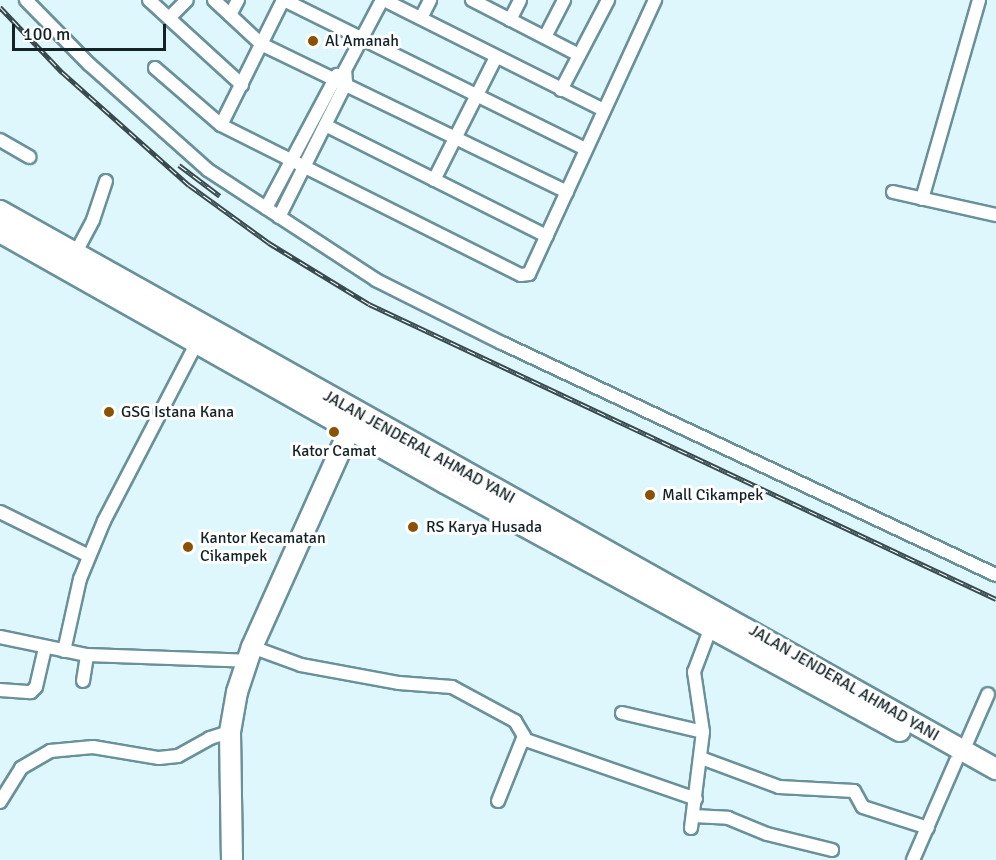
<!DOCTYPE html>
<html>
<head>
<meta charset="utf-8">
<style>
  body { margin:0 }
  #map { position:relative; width:996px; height:860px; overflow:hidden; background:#def7fd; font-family:Signika,sans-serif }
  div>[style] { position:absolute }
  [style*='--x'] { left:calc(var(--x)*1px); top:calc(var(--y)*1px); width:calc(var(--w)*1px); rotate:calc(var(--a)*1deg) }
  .roads { filter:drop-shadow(2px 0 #6a919a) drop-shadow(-2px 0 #6a919a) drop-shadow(0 2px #6a919a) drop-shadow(0 -2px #6a919a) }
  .minor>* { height:12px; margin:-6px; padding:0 6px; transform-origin:6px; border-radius:6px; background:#fff }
  .trunk>* { height:20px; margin:-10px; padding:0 10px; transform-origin:10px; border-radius:10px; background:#fff }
  .rail>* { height:5px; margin-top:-2.5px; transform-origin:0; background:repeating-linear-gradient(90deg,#fff 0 9px,#384a4d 0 18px); box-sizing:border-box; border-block:2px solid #384a4d }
  .dots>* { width:16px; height:16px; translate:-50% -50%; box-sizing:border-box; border:3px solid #fff; border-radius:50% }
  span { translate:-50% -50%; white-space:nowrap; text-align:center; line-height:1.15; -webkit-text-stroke:6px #fff; paint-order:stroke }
  .poi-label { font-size:16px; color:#122225 }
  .left { translate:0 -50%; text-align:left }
  .street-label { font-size:16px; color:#122225 }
  .scale { position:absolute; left:12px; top:24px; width:154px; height:27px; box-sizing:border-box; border:3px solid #122225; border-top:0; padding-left:8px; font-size:18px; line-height:21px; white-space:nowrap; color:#122225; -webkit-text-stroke:4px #fff; paint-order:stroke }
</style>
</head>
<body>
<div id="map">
  <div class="roads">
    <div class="minor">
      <i style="--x:26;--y:0;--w:90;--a:45.5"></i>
      <i style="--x:89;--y:64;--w:159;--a:41.7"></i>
      <i style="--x:208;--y:170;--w:201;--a:33.2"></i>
      <i style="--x:376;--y:280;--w:141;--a:26.6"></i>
      <i style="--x:502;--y:343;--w:546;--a:25.16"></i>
      <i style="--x:149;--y:0;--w:126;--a:42.4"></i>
      <i style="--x:214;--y:0;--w:64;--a:43.1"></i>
      <i style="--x:261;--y:44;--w:340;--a:25.8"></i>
      <i style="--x:284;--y:0;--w:336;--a:26.3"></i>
      <i style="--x:384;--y:0;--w:246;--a:26.6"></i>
      <i style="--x:472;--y:0;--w:120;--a:27.2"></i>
      <i style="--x:230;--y:15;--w:17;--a:-62"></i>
      <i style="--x:169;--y:18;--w:25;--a:-45"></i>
      <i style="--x:421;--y:18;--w:20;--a:-63"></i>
      <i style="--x:510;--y:20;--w:22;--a:-63"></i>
      <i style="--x:545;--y:37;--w:42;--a:-62.8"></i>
      <i style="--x:155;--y:68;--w:87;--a:40.8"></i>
      <i style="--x:221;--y:125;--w:335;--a:26.6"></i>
      <i style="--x:521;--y:275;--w:8;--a:-7"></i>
      <i style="--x:529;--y:274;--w:302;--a:-65.3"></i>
      <i style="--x:561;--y:90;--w:102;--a:-62.4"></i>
      <i style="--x:221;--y:125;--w:140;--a:-63.6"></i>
      <i style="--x:325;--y:125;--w:248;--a:26.6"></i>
      <i style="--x:0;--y:140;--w:34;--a:30"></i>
      <i style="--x:434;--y:180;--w:138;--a:-63.2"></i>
      <i style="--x:893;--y:192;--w:106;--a:12.6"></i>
      <i style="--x:922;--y:199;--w:207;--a:-74"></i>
      <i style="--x:266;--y:208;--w:151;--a:-61.9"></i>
      <i style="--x:279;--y:217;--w:150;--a:-63.4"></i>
      <i style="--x:346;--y:83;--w:13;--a:-94"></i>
      <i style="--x:345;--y:70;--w:79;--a:-62.1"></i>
      <i style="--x:75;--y:254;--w:38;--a:-62"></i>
      <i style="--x:93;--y:220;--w:41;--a:-71.6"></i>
      <i style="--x:0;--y:512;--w:99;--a:26.3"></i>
      <i style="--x:0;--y:637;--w:89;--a:11.7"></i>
      <i style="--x:87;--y:655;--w:160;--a:2.1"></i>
      <i style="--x:252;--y:647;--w:52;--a:20.2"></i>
      <i style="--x:301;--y:665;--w:100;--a:10.4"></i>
      <i style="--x:399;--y:683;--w:53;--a:4.3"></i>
      <i style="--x:452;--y:687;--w:72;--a:28.4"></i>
      <i style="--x:515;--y:721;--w:17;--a:59"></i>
      <i style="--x:524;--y:736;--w:70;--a:111.8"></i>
      <i style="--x:64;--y:651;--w:74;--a:-77.5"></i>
      <i style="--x:80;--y:579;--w:63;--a:-67.5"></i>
      <i style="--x:104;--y:521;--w:202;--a:-62.5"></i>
      <i style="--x:83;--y:681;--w:26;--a:-81"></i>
      <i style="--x:0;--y:690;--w:31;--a:4"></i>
      <i style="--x:31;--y:692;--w:7;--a:-45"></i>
      <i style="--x:36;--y:687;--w:40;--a:-77"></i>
      <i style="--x:622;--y:713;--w:83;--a:13.2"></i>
      <i style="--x:523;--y:739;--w:183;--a:19.1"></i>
      <i style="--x:963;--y:751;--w:62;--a:-66.3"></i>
      <i style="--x:701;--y:758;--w:83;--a:20.4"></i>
      <i style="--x:779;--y:787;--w:75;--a:3.1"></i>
      <i style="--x:854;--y:791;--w:18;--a:61"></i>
      <i style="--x:863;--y:807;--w:68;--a:17.9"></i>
      <i style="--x:0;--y:802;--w:40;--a:-58"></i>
      <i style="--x:21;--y:768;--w:34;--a:-30"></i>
      <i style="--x:50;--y:751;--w:43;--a:-5.3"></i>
      <i style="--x:93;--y:747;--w:67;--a:9.5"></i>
      <i style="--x:159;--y:758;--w:19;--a:-6"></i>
      <i style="--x:178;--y:756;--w:37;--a:-29"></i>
      <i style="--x:210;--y:738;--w:21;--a:-17"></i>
      <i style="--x:693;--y:816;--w:35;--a:3"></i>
      <i style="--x:728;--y:818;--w:42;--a:22.3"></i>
      <i style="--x:767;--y:834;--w:67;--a:13.8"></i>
      <i style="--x:691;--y:828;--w:97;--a:-82.9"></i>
      <i style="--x:703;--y:732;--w:61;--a:-98.5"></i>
      <i style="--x:694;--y:672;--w:48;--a:-69.3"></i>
      <i style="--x:913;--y:860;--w:108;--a:-66.5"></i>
    </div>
    <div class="trunk">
      <i style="--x:0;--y:211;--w:1142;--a:29.26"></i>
      <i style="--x:0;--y:232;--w:511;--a:29.42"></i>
      <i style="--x:445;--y:483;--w:518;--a:28.59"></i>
      <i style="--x:232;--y:860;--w:128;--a:-90.9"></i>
      <i style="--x:230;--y:732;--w:41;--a:-80.1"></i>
      <i style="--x:237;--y:692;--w:47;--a:-71.6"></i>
      <i style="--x:252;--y:647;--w:251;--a:-65.8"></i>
    </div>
  </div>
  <div class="rail">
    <i style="--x:0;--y:7;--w:90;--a:46.4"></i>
    <i style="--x:62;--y:72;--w:170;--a:41.7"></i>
    <i style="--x:189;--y:185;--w:99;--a:35.9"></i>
    <i style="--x:269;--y:243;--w:117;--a:31.4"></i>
    <i style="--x:369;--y:304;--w:693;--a:25.2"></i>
    <i style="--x:179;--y:165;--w:51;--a:37.1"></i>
  </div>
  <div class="dots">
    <i style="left:313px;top:41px;background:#8a5304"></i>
    <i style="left:109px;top:412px;background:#8a5304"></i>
    <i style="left:334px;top:432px;background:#8a5304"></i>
    <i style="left:650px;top:495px;background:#8a5304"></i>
    <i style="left:413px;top:527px;background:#8a5304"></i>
    <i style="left:188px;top:547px;background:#8a5304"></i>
  </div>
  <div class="poi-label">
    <span class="left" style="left:325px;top:41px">Al Amanah</span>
    <span class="left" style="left:121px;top:412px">GSG Istana Kana</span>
    <span style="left:334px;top:451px">Kator Camat</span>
    <span class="left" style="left:662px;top:495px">Mall Cikampek</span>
    <span class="left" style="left:426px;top:527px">RS Karya Husada</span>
    <span class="left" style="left:200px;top:547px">Kantor Kecamatan<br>Cikampek</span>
  </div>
  <div class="street-label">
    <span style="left:419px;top:447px;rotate:29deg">JALAN JENDERAL AHMAD YANI</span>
    <span style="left:844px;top:683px;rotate:30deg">JALAN JENDERAL AHMAD YANI</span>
  </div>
  <div class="scale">100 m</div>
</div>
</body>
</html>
